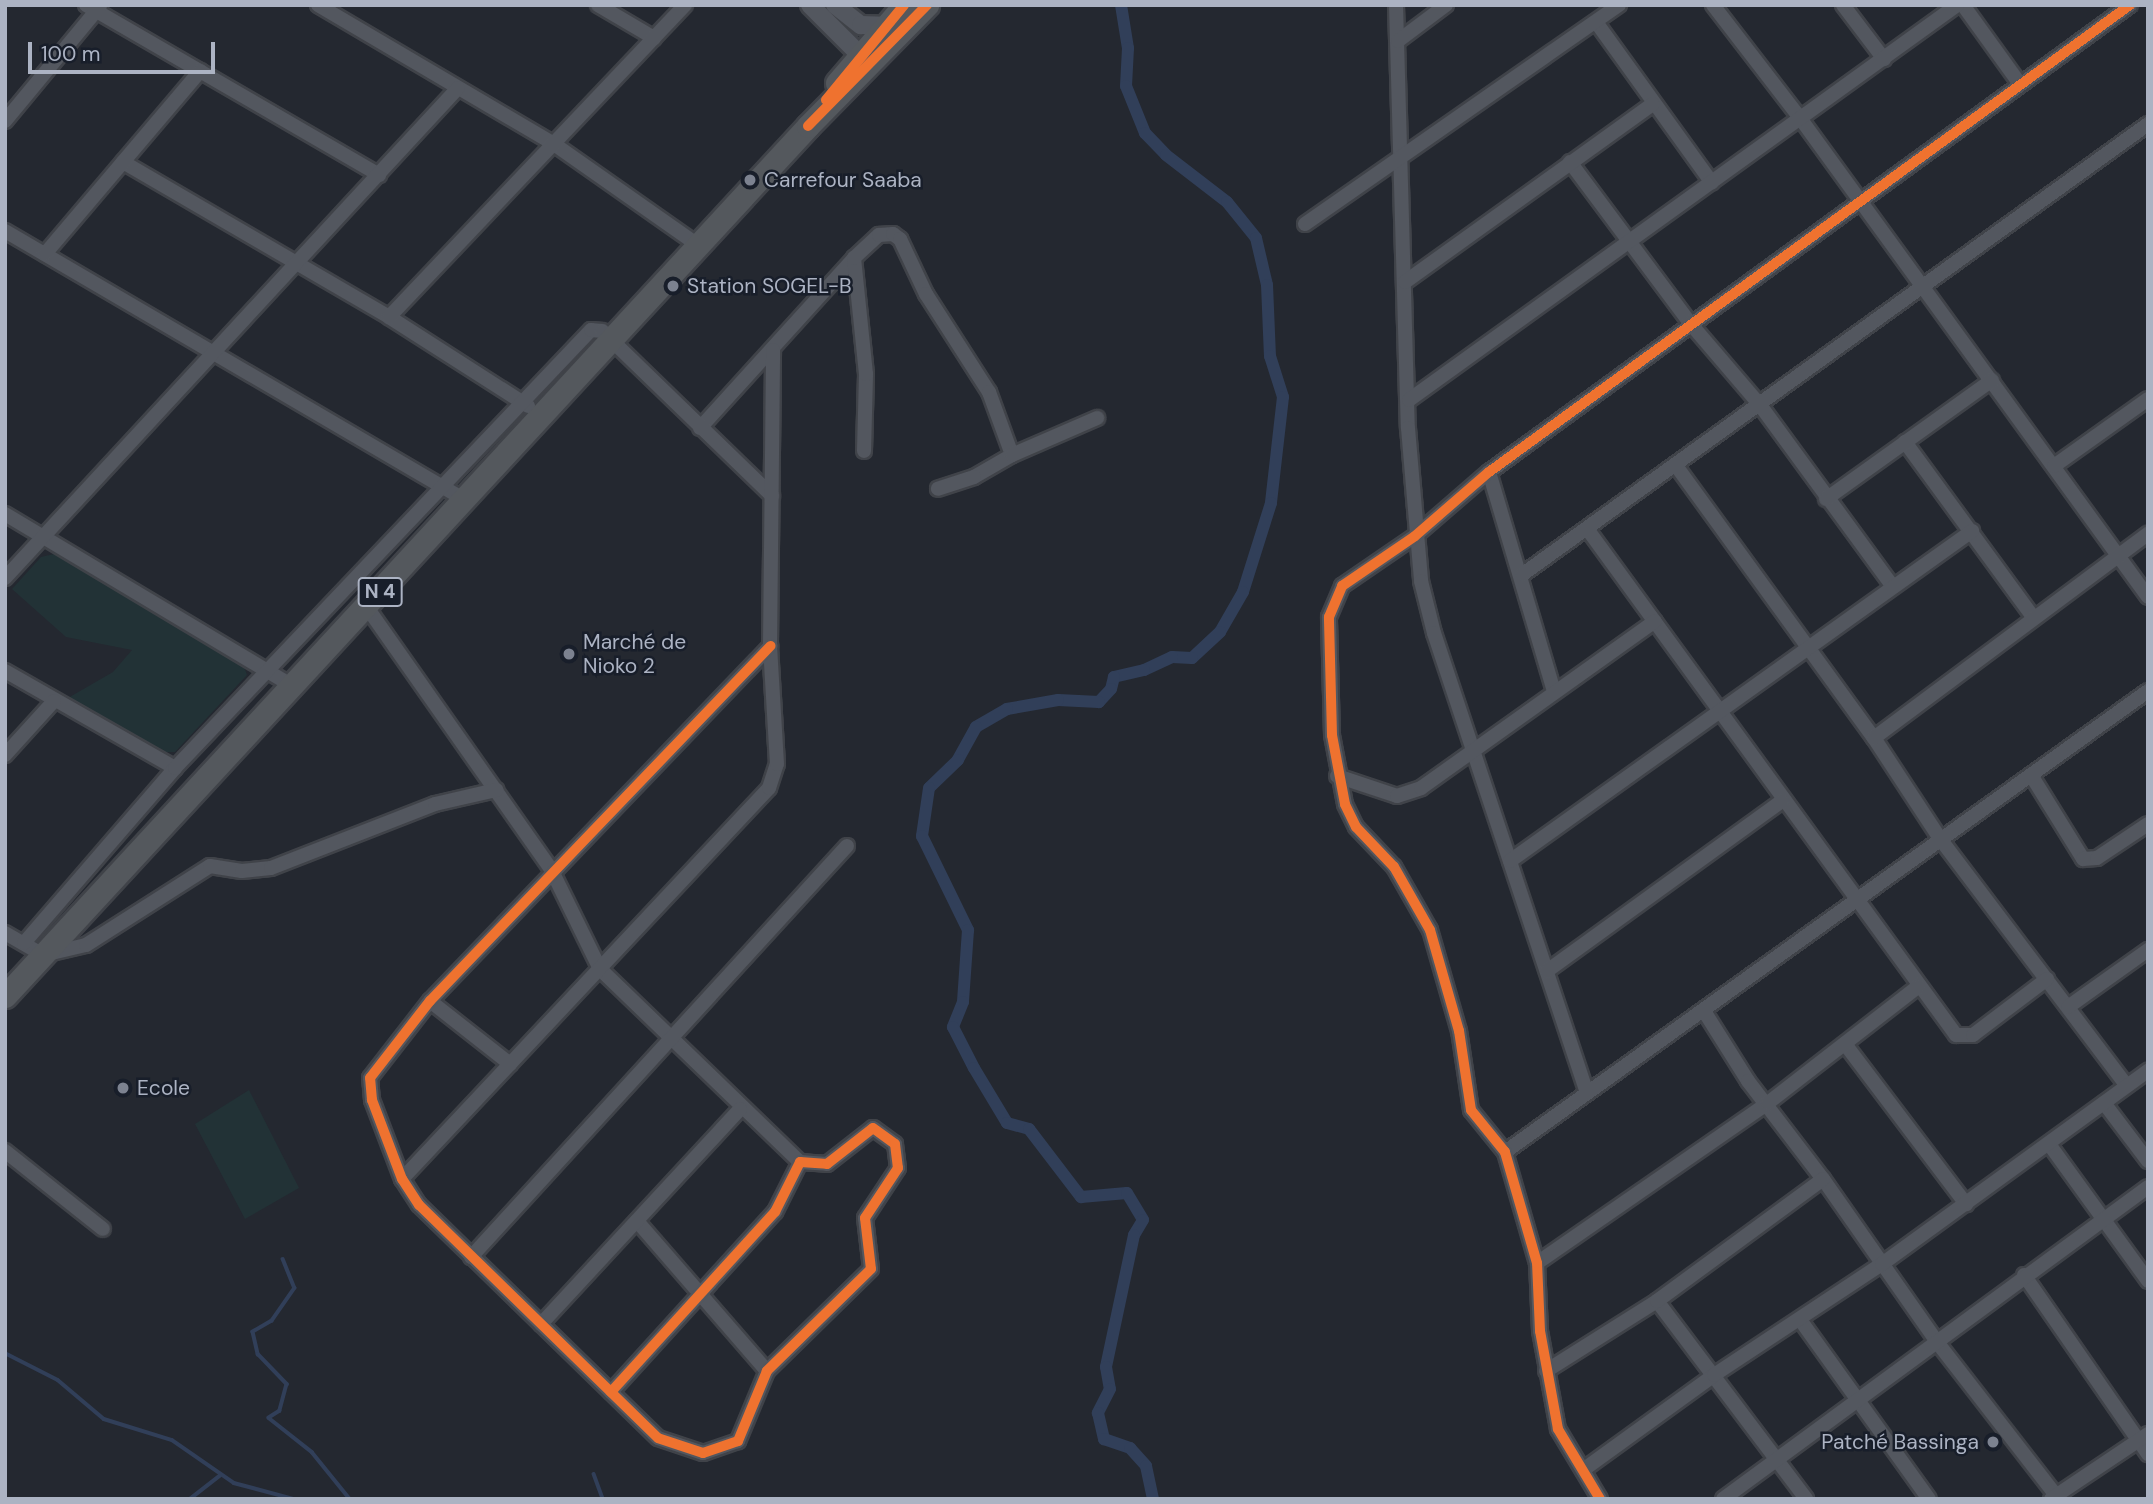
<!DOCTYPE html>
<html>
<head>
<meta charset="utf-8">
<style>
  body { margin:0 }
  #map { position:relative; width:2153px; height:1504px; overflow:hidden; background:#242830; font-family:"DM Sans",sans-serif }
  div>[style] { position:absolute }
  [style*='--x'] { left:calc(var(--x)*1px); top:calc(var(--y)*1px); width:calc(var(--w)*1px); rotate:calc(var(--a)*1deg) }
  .green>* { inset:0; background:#223236 }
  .stream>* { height:3.5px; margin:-1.75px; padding:0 1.75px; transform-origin:1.75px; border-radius:1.75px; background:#313f59 }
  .canal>* { height:12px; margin:-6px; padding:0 6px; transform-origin:6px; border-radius:6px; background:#313f59 }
  .roads { filter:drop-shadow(2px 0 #404349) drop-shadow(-2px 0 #404349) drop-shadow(0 2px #404349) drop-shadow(0 -2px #404349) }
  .minor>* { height:14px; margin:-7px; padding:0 7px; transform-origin:7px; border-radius:7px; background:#53575f }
  .tertiary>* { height:18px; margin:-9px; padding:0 9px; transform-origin:9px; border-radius:9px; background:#53575f }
  .trunk>* { height:23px; margin:-11.5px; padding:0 11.5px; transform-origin:11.5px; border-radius:11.5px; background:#54585d }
  .cycleway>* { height:10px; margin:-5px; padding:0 5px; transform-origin:5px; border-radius:5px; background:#ef722f }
  .dots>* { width:19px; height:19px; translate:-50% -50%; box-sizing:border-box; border:4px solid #181e2a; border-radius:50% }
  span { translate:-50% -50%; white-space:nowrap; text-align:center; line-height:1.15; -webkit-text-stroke:5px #181e2a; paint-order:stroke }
  .shield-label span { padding:2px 5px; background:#181e2a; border:2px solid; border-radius:5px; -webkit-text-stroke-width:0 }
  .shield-label { font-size:19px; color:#acb3c3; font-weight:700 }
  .poi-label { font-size:21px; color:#acb3c3 }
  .left { translate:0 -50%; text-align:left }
  .right { translate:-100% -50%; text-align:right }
  .frame { position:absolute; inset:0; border:7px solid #acb3c3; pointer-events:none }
  .scale { position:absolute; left:28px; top:42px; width:187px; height:32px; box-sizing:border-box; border:4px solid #acb3c3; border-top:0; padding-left:9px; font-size:21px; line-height:24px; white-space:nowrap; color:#acb3c3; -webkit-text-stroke:5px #181e2a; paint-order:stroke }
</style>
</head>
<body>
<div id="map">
  <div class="green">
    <i style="clip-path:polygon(54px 554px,243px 664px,247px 675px,175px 752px,164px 752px,68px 698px,113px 672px,132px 650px,66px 637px,12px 589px,41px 557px)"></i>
    <i style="clip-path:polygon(249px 1090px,299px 1188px,245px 1219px,195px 1124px)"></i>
  </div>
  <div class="stream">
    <i style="--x:283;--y:1259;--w:31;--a:68"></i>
    <i style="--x:295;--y:1288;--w:40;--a:124.9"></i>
    <i style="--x:272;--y:1321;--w:22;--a:150"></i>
    <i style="--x:253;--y:1332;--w:23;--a:77"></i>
    <i style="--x:258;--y:1354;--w:42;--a:46"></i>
    <i style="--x:287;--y:1384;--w:28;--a:105"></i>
    <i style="--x:280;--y:1411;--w:13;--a:148"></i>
    <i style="--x:269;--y:1418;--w:55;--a:38.3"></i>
    <i style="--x:312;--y:1452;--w:60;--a:51"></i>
    <i style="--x:5;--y:1353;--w:59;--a:27"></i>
    <i style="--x:58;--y:1380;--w:60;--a:40.3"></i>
    <i style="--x:104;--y:1419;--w:71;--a:17.2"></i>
    <i style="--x:172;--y:1440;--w:75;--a:34.7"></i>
    <i style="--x:234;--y:1483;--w:62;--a:14.9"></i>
    <i style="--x:594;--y:1474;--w:27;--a:70"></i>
    <i style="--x:190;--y:1499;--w:39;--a:-38"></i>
  </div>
  <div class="canal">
    <i style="--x:1121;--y:5;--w:44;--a:80.8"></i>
    <i style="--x:1128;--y:48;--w:38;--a:93"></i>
    <i style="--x:1126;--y:86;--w:51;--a:68"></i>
    <i style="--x:1145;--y:133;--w:30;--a:46"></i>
    <i style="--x:1166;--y:155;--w:77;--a:37.6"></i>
    <i style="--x:1227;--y:202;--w:46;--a:51.1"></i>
    <i style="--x:1256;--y:238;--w:48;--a:76.8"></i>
    <i style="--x:1267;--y:285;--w:71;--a:87.6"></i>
    <i style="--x:1270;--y:356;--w:43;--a:72.4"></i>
    <i style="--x:1283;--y:397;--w:107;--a:96.5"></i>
    <i style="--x:1271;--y:503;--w:93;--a:107.5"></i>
    <i style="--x:1243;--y:592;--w:46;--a:119.9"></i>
    <i style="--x:1220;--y:632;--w:38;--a:137"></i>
    <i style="--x:1192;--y:658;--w:20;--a:-177"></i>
    <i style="--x:1172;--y:657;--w:31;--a:155"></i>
    <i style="--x:1144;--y:670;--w:31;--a:167"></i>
    <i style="--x:1114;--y:677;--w:12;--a:104"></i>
    <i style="--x:1111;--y:689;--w:18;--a:133"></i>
    <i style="--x:1099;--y:702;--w:41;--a:-177.2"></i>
    <i style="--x:1058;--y:700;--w:52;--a:170"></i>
    <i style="--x:1007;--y:709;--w:36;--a:150"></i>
    <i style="--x:976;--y:727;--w:38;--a:119"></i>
    <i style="--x:958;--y:760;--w:40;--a:136"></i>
    <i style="--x:929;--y:788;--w:49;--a:98.3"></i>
    <i style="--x:922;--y:836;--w:105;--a:63.9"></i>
    <i style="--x:968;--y:930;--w:72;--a:94"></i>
    <i style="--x:963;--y:1002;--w:27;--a:112"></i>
    <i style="--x:953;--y:1027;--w:46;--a:62.9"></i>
    <i style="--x:974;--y:1068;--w:64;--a:59"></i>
    <i style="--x:1007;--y:1123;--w:23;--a:15"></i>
    <i style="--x:1029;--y:1129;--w:86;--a:52.6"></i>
    <i style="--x:1081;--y:1197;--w:46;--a:-5"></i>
    <i style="--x:1127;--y:1193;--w:31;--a:59"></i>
    <i style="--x:1143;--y:1220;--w:17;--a:121"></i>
    <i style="--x:1134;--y:1235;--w:135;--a:102"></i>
    <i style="--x:1106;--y:1367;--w:22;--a:80"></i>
    <i style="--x:1110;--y:1389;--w:27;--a:117"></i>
    <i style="--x:1098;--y:1413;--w:27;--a:77"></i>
    <i style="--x:1104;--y:1439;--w:28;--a:19"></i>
    <i style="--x:1130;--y:1448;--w:24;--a:48"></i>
    <i style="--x:1146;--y:1466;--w:34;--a:78"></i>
  </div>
  <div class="roads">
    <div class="minor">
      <i style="--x:86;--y:5;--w:339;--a:30.1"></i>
      <i style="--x:318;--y:5;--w:274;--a:30.5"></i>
      <i style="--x:554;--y:144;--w:177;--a:35.1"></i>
      <i style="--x:598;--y:5;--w:65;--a:30.5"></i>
      <i style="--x:1396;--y:5;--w:423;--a:88.4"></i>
      <i style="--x:1408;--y:428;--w:154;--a:85.1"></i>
      <i style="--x:1421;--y:581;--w:54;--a:76"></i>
      <i style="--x:1434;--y:633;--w:485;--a:71.6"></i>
      <i style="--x:1713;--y:5;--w:143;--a:52.4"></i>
      <i style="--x:1800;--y:118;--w:592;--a:54"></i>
      <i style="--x:1843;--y:5;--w:68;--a:52.8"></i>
      <i style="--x:1963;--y:5;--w:97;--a:54.2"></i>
      <i style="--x:1596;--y:22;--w:198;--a:54.2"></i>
      <i style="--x:1398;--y:41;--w:60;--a:-36.9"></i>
      <i style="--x:5;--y:121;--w:149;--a:-50.4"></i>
      <i style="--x:123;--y:162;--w:308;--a:30.2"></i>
      <i style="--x:389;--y:317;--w:165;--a:32.6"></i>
      <i style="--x:1570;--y:162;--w:201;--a:53.3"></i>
      <i style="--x:1690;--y:323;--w:108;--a:49.5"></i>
      <i style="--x:1760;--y:405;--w:225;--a:53.8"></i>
      <i style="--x:1305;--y:224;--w:383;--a:-34.9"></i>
      <i style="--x:5;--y:231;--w:533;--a:30.32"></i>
      <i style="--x:45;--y:254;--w:240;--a:-49.7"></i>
      <i style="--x:1405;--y:282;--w:305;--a:-35.7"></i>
      <i style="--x:389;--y:317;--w:430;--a:-46.5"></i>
      <i style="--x:1409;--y:400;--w:676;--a:-35.78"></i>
      <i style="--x:700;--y:428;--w:229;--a:-47.8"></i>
      <i style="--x:1905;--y:442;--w:217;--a:53.8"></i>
      <i style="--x:864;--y:451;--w:77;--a:-88.5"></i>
      <i style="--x:866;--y:374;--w:117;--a:-95.9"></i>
      <i style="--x:854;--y:258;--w:34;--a:-43"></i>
      <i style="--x:879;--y:235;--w:14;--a:-4"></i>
      <i style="--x:893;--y:234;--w:9;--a:36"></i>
      <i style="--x:900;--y:239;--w:61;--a:64.7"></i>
      <i style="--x:926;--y:294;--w:117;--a:57.3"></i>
      <i style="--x:989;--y:392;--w:67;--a:69.9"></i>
      <i style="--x:1012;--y:455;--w:44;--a:149.9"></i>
      <i style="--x:974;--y:477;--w:38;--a:162"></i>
      <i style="--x:1012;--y:455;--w:93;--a:-23.5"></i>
      <i style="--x:2054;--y:466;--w:115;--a:-35.5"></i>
      <i style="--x:1677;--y:467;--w:335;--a:54"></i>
      <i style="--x:1874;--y:738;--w:122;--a:56.7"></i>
      <i style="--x:1941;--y:840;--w:308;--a:52.9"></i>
      <i style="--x:1489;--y:472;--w:229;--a:73.5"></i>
      <i style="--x:1826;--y:499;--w:204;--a:-35.6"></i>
      <i style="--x:5;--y:514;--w:335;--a:30.9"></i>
      <i style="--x:1588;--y:530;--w:625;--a:53.92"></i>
      <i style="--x:1956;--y:1035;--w:17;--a:0"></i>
      <i style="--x:1973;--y:1035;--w:93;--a:-37.1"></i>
      <i style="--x:1523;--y:574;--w:770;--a:-35.75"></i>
      <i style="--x:5;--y:578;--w:667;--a:-47.25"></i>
      <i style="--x:366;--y:606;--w:324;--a:54.9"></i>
      <i style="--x:552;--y:871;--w:109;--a:63.9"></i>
      <i style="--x:600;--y:969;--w:278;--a:44"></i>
      <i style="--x:5;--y:671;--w:196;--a:29.7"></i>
      <i style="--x:1874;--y:738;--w:342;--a:-36.7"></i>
      <i style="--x:5;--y:755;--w:73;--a:-47.8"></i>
      <i style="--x:2031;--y:775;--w:99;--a:58.2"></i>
      <i style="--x:2083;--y:859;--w:14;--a:-4"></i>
      <i style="--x:2097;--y:858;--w:61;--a:-33.7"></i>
      <i style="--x:1337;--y:776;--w:63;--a:18.4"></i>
      <i style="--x:1397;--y:796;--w:25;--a:-18"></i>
      <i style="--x:1421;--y:788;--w:287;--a:-35.5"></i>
      <i style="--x:1510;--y:861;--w:568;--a:-35.54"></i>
      <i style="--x:5;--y:933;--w:44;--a:30.1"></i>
      <i style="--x:43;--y:955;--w:44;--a:-13.1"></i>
      <i style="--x:86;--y:945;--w:147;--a:-32.5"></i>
      <i style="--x:210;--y:866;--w:32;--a:9"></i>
      <i style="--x:242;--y:871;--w:29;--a:-6"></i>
      <i style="--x:271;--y:868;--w:176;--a:-21.3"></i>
      <i style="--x:435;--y:804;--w:63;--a:-12.9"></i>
      <i style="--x:24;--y:943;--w:231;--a:-49.2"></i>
      <i style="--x:175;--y:768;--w:604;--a:-46.48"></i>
      <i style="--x:591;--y:330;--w:11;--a:5"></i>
      <i style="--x:602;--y:331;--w:237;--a:44.1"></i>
      <i style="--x:1547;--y:971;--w:290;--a:-35.9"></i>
      <i style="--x:430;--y:1001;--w:102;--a:38.2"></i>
      <i style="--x:2068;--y:1007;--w:98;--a:-35.5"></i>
      <i style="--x:1704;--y:1011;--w:83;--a:57.8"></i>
      <i style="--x:1748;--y:1081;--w:123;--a:52.6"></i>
      <i style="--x:1823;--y:1179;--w:199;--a:55"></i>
      <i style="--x:1937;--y:1342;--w:199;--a:52.2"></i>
      <i style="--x:1845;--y:1044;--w:201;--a:52.9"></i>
      <i style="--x:2104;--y:1103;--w:73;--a:52.8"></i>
      <i style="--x:2049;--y:1144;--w:169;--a:54.1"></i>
      <i style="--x:5;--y:1151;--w:125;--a:38.5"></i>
      <i style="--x:1505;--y:1152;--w:791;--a:-35.64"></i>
      <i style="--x:402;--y:1179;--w:536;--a:-46.81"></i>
      <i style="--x:769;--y:788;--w:25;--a:-72"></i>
      <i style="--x:777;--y:764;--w:118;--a:-93.4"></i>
      <i style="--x:770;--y:646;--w:296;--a:-89.4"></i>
      <i style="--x:637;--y:1221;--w:198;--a:49.1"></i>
      <i style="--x:471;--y:1257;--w:557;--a:-47.55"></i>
      <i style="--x:1537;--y:1263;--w:281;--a:-34.7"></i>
      <i style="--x:1768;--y:1103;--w:191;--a:-37.8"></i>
      <i style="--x:2024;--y:1275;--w:218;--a:55.3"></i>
      <i style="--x:1657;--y:1301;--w:248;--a:53"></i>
      <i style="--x:1801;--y:1321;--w:219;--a:54.3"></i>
      <i style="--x:541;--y:1324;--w:293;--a:-47.2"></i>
      <i style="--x:1546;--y:1371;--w:131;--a:-32.2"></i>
      <i style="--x:1657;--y:1301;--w:206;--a:-36.3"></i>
      <i style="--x:611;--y:1392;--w:244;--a:-47.7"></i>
      <i style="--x:775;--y:1212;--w:56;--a:-63.4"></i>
      <i style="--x:800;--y:1162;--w:27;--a:4"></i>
      <i style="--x:827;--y:1164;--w:58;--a:-38"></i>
      <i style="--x:873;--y:1128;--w:27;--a:36"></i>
      <i style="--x:895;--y:1144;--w:24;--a:83"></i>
      <i style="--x:898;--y:1168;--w:60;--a:123.4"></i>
      <i style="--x:865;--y:1218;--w:51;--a:83.3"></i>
      <i style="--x:871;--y:1269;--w:146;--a:135.6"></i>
      <i style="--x:767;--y:1371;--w:76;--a:112.5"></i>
      <i style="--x:738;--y:1441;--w:37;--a:161"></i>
      <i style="--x:703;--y:1453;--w:47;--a:-161.6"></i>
      <i style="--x:658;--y:1438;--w:334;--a:-135.7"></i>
      <i style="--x:419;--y:1205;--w:31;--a:-123"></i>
      <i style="--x:402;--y:1179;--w:85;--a:-110.8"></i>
      <i style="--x:372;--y:1100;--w:22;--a:-95"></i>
      <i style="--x:370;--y:1078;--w:98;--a:-52.1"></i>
      <i style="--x:430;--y:1001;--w:492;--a:-46.2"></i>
      <i style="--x:1583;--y:1470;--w:162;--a:-35.9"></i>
      <i style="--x:1714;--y:1375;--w:201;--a:-33.5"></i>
      <i style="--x:1882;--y:1264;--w:329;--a:-36"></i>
      <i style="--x:1600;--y:1499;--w:82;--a:-121"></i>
      <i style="--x:1558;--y:1429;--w:100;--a:-100.4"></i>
      <i style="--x:1540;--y:1331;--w:68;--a:-92.5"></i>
      <i style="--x:1537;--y:1263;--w:116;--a:-106.1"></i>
      <i style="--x:1505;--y:1152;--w:54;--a:-129"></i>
      <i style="--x:1471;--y:1110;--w:80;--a:-98.6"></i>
      <i style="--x:1459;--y:1031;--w:105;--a:-106"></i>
      <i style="--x:1430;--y:930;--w:73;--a:-119.7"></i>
      <i style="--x:1394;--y:867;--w:55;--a:-133.5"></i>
      <i style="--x:1356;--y:827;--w:25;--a:-116"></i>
      <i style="--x:1345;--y:804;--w:70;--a:-100.7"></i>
      <i style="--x:1332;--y:735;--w:118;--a:-91.5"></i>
      <i style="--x:1329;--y:617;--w:34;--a:-67"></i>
      <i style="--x:1342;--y:586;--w:88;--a:-34.4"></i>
      <i style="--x:1415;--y:536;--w:98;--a:-40.9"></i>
      <i style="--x:1489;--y:472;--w:793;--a:-36.08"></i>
      <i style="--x:1723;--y:1499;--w:527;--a:-36.28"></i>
      <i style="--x:2051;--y:1499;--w:117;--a:-33.8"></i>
    </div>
    <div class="tertiary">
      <i style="--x:810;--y:5;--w:83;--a:45"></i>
      <i style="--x:835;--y:5;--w:33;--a:38"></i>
      <i style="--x:861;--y:25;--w:24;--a:2"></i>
    </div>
    <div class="trunk">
      <i style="--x:837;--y:83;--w:103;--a:-49.3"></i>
      <i style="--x:5;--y:996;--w:1184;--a:-47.29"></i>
      <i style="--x:808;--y:126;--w:170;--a:-45.5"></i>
    </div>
  </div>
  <div class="cycleway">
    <i style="--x:826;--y:100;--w:123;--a:-50.6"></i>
    <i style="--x:808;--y:126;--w:170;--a:-45.5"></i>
    <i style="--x:611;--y:1392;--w:244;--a:-47.7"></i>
    <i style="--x:775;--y:1212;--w:56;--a:-63.4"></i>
    <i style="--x:800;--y:1162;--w:27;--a:4"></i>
    <i style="--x:827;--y:1164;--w:58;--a:-38"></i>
    <i style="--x:873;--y:1128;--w:27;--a:36"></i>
    <i style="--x:895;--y:1144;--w:24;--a:83"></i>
    <i style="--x:898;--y:1168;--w:60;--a:123.4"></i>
    <i style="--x:865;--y:1218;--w:51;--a:83.3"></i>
    <i style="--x:871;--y:1269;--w:146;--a:135.6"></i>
    <i style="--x:767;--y:1371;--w:76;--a:112.5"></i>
    <i style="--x:738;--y:1441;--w:37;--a:161"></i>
    <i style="--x:703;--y:1453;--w:47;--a:-161.6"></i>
    <i style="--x:658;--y:1438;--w:334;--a:-135.7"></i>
    <i style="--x:419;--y:1205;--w:31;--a:-123"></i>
    <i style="--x:402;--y:1179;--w:85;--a:-110.8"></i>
    <i style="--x:372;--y:1100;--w:22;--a:-95"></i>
    <i style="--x:370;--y:1078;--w:98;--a:-52.1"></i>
    <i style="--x:430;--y:1001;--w:492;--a:-46.2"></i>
    <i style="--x:1600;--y:1499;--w:82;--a:-121"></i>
    <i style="--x:1558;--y:1429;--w:100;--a:-100.4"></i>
    <i style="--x:1540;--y:1331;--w:68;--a:-92.5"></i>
    <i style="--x:1537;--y:1263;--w:116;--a:-106.1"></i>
    <i style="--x:1505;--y:1152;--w:54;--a:-129"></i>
    <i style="--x:1471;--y:1110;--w:80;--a:-98.6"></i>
    <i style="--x:1459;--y:1031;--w:105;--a:-106"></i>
    <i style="--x:1430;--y:930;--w:73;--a:-119.7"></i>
    <i style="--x:1394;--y:867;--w:55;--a:-133.5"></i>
    <i style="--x:1356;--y:827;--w:25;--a:-116"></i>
    <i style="--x:1345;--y:804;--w:70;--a:-100.7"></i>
    <i style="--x:1332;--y:735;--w:118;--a:-91.5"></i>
    <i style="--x:1329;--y:617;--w:34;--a:-67"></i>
    <i style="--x:1342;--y:586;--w:88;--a:-34.4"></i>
    <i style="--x:1415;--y:536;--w:98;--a:-40.9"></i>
    <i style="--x:1489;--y:472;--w:793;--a:-36.08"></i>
  </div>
  <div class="dots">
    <i style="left:750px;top:180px;background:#7c8290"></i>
    <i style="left:673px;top:286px;background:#7c8290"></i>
    <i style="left:569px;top:654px;background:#7c8290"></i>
    <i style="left:123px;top:1088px;background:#7c8290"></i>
    <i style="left:1993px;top:1442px;background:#7c8290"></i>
  </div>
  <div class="shield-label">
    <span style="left:380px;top:592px">N 4</span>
  </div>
  <div class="poi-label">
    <span class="left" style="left:764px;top:180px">Carrefour Saaba</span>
    <span class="left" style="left:687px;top:286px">Station SOGEL-B</span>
    <span class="left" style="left:583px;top:654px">Marché de<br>Nioko 2</span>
    <span class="left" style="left:137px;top:1088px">Ecole</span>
    <span class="right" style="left:1979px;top:1442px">Patché Bassinga</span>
  </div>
  <div class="frame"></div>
  <div class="scale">100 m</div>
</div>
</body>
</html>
